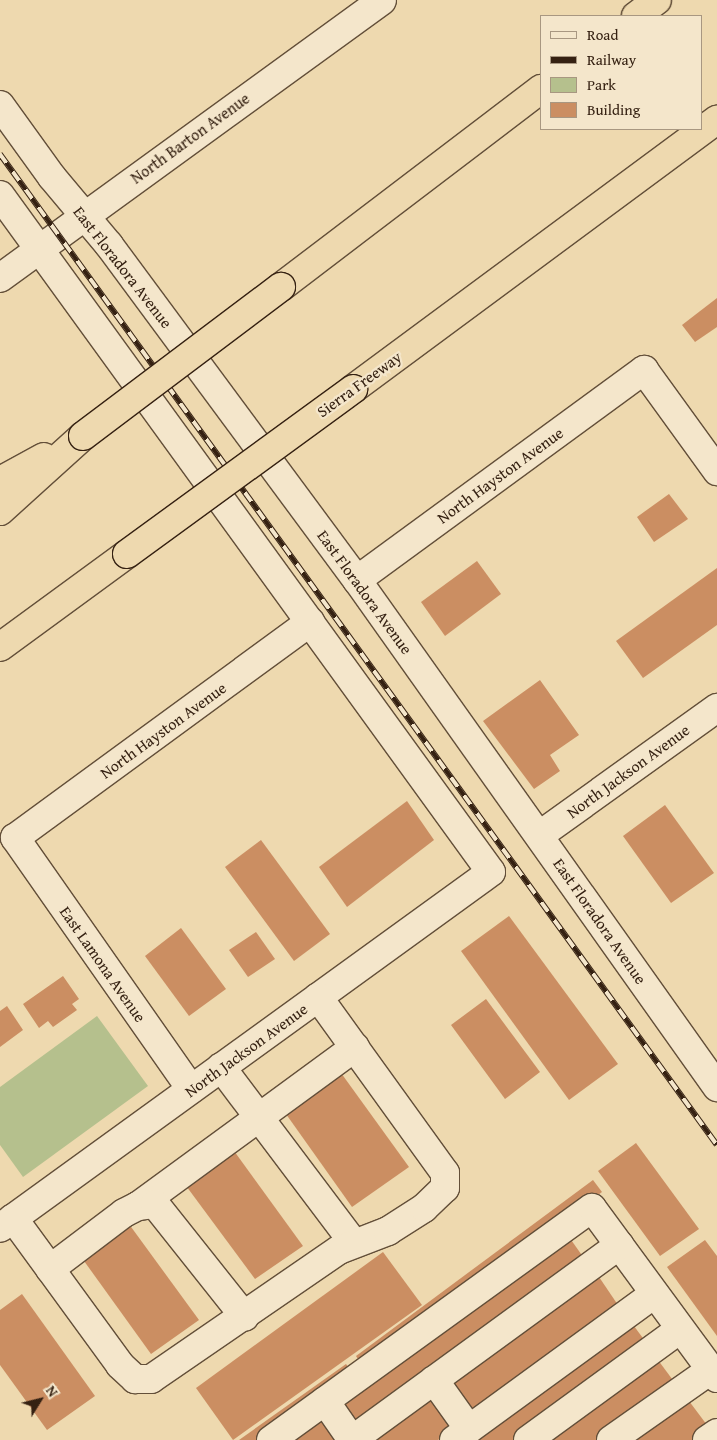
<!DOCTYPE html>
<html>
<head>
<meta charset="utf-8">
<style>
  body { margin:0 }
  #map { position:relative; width:717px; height:1440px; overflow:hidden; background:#eed9af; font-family:"Gentium Book Plus",serif }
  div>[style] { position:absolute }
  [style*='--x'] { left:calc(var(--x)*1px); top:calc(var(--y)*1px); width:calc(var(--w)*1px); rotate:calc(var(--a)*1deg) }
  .green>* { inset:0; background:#b5c08d }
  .building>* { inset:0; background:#cb8e62 }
  .roads { filter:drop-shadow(1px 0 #634f39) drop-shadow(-1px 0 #634f39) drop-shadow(0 1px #634f39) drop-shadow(0 -1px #634f39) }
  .minor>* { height:28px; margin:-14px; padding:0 14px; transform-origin:14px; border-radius:14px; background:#f4e6cb }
  .highway>* { height:28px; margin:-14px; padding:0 14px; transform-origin:14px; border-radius:14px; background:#eed9af }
  .rail>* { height:5.5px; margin-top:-2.75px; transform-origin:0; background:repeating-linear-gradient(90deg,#f4e6cb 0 11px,#352112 0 22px); box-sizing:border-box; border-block:1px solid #352112 }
  .bridges { filter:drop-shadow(1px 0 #352112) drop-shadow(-1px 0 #352112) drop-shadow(0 1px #352112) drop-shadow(0 -1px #352112) }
  .highway-bridge>* { height:28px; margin:-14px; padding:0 14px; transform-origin:14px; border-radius:14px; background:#eed9af }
  span { translate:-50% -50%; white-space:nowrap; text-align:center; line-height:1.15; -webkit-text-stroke:4.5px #f4e6cb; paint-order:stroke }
  .street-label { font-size:16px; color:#352112 }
  .legend { position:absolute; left:540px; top:15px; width:162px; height:115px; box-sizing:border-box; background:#f4e6cb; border:1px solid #a89781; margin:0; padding:6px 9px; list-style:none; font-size:15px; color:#352112 }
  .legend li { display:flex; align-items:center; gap:10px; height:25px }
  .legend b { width:25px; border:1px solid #a89781 }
  .north { position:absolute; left:15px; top:1375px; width:50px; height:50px; -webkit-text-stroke:4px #f4e6cb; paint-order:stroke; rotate:54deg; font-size:14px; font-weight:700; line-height:20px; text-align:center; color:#352112 }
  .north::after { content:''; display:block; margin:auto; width:18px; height:22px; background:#352112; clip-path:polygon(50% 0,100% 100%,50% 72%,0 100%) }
</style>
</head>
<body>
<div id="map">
  <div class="green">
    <i style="clip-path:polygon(97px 1016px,148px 1086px,23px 1177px,0 1145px,0 1087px)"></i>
  </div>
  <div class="building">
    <i style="clip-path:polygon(717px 298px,717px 327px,695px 342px,682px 325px)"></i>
    <i style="clip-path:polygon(669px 494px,688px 519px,654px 542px,637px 517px)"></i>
    <i style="clip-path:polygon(477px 561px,501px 594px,445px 636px,421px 602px)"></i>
    <i style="clip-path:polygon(717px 568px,717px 625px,643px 678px,616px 641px)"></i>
    <i style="clip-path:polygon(540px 680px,579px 735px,550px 755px,560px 771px,534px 789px,483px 721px)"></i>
    <i style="clip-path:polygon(407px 801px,434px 840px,347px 907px,319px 867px)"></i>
    <i style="clip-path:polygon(665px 805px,714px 873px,671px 903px,623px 836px)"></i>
    <i style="clip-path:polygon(261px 840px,330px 934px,294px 961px,225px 867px)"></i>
    <i style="clip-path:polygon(509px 916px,618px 1064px,569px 1100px,461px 951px)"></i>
    <i style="clip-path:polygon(181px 928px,226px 989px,189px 1016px,145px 956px)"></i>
    <i style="clip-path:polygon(256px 932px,275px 959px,248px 977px,229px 950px)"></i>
    <i style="clip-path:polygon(63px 976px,79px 999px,72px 1004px,77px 1010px,53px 1027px,48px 1021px,39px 1028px,23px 1004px)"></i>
    <i style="clip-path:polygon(486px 999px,540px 1072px,505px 1099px,451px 1025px)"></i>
    <i style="clip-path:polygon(7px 1006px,23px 1030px,0 1047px,0 1011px)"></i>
    <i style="clip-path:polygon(336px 1066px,409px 1167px,352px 1207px,281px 1107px)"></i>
    <i style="clip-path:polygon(636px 1143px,699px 1229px,660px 1256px,598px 1171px)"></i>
    <i style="clip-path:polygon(229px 1144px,303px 1246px,255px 1279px,181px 1179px)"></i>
    <i style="clip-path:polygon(593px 1180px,602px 1192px,363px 1367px,356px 1356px)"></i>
    <i style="clip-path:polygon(126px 1220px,199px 1320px,151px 1354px,79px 1254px)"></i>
    <i style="clip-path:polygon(569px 1237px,586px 1261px,352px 1431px,336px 1407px)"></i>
    <i style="clip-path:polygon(705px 1240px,717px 1256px,717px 1336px,667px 1267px)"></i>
    <i style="clip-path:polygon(383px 1252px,422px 1305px,233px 1440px,196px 1388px)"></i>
    <i style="clip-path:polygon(597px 1274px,620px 1308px,471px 1416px,447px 1383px)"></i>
    <i style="clip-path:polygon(22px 1294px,95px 1396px,47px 1430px,0 1365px,0 1310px)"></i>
    <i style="clip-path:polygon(631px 1322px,648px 1345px,517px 1440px,470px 1440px)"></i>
    <i style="clip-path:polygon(658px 1360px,675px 1383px,597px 1440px,547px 1440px)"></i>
    <i style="clip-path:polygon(346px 1364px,352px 1372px,256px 1440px,239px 1440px)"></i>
    <i style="clip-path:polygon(432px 1395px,456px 1427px,438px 1440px,370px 1440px)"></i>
    <i style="clip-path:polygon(686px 1397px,710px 1429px,695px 1440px,627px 1440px)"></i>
    <i style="clip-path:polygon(325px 1415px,339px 1440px,291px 1440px)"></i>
  </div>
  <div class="roads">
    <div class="minor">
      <i style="--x:0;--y:105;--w:89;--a:54.2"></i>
      <i style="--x:52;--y:177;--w:89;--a:50"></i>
      <i style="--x:109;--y:245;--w:417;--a:53.5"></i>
      <i style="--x:357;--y:580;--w:622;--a:54.62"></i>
      <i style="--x:0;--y:195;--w:836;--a:54.05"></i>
      <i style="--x:491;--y:872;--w:606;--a:144.06"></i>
      <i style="--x:0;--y:278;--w:472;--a:-36"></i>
      <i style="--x:357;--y:580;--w:356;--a:-36.2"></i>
      <i style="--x:644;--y:370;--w:125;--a:54.1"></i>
      <i style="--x:540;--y:835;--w:218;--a:-35.7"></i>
      <i style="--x:221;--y:1067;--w:219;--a:53"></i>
      <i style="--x:191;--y:1089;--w:307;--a:-125"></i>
      <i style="--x:15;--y:838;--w:366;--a:-36.2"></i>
      <i style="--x:138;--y:1206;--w:269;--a:-36.2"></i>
      <i style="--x:13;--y:1218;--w:182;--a:53.9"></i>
      <i style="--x:120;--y:1365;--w:21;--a:43"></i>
      <i style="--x:135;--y:1379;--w:16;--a:0"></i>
      <i style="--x:151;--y:1379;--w:228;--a:-34.5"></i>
      <i style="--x:339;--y:1250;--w:53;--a:-21.2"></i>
      <i style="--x:388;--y:1231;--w:43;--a:-32.6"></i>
      <i style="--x:424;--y:1208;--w:29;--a:-44"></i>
      <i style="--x:445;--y:1188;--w:15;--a:-90"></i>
      <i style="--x:445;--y:1173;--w:217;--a:-125.8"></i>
      <i style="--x:50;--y:1269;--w:93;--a:-37.1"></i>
      <i style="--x:124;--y:1213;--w:16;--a:-27"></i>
      <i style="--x:138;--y:1206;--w:17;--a:-7"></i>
      <i style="--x:155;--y:1204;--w:144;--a:51.5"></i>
      <i style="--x:434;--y:1380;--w:60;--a:54.5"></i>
      <i style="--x:325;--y:1401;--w:47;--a:55.3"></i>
      <i style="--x:271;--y:1440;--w:396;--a:-35.9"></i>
      <i style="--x:592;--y:1208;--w:211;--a:53.7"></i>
      <i style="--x:352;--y:1440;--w:331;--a:-36.1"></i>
      <i style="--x:454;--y:1440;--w:248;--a:-36.1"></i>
      <i style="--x:528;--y:1440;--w:188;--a:-36.1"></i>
      <i style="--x:611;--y:1440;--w:120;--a:-35.1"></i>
      <i style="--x:707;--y:1440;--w:12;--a:-35"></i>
    </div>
    <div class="highway">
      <i style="--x:636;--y:16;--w:26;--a:-37"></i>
      <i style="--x:281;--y:287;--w:327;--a:-37.3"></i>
      <i style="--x:353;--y:389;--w:453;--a:-36.5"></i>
      <i style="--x:0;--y:481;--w:50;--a:-28.6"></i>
      <i style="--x:0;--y:511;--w:112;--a:-42.1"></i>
      <i style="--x:0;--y:647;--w:157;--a:-36.2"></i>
    </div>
  </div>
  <div class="rail">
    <i style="--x:0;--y:154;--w:1223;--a:54.11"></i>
  </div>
  <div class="bridges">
    <div class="highway-bridge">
      <i style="--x:83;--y:436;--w:248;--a:-37"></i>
      <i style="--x:127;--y:554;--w:280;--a:-36.1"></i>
    </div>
  </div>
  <div class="street-label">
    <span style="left:190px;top:138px;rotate:-36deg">North Barton Avenue</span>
    <span style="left:123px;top:267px;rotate:52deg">East Floradora Avenue</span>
    <span style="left:359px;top:384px;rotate:-36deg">Sierra Freeway</span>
    <span style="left:500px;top:475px;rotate:-36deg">North Hayston Avenue</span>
    <span style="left:365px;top:592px;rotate:54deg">East Floradora Avenue</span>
    <span style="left:163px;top:730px;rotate:-36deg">North Hayston Avenue</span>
    <span style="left:628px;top:771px;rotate:-36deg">North Jackson Avenue</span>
    <span style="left:600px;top:921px;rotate:55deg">East Floradora Avenue</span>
    <span style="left:103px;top:964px;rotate:55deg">East Lamona Avenue</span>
    <span style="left:246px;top:1050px;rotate:-36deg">North Jackson Avenue</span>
  </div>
  <ul class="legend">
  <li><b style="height:6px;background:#f4e6cb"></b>Road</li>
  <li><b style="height:6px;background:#352112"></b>Railway</li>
  <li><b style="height:14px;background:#b5c08d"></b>Park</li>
  <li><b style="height:14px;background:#cb8e62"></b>Building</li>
  </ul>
  <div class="north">N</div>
</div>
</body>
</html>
